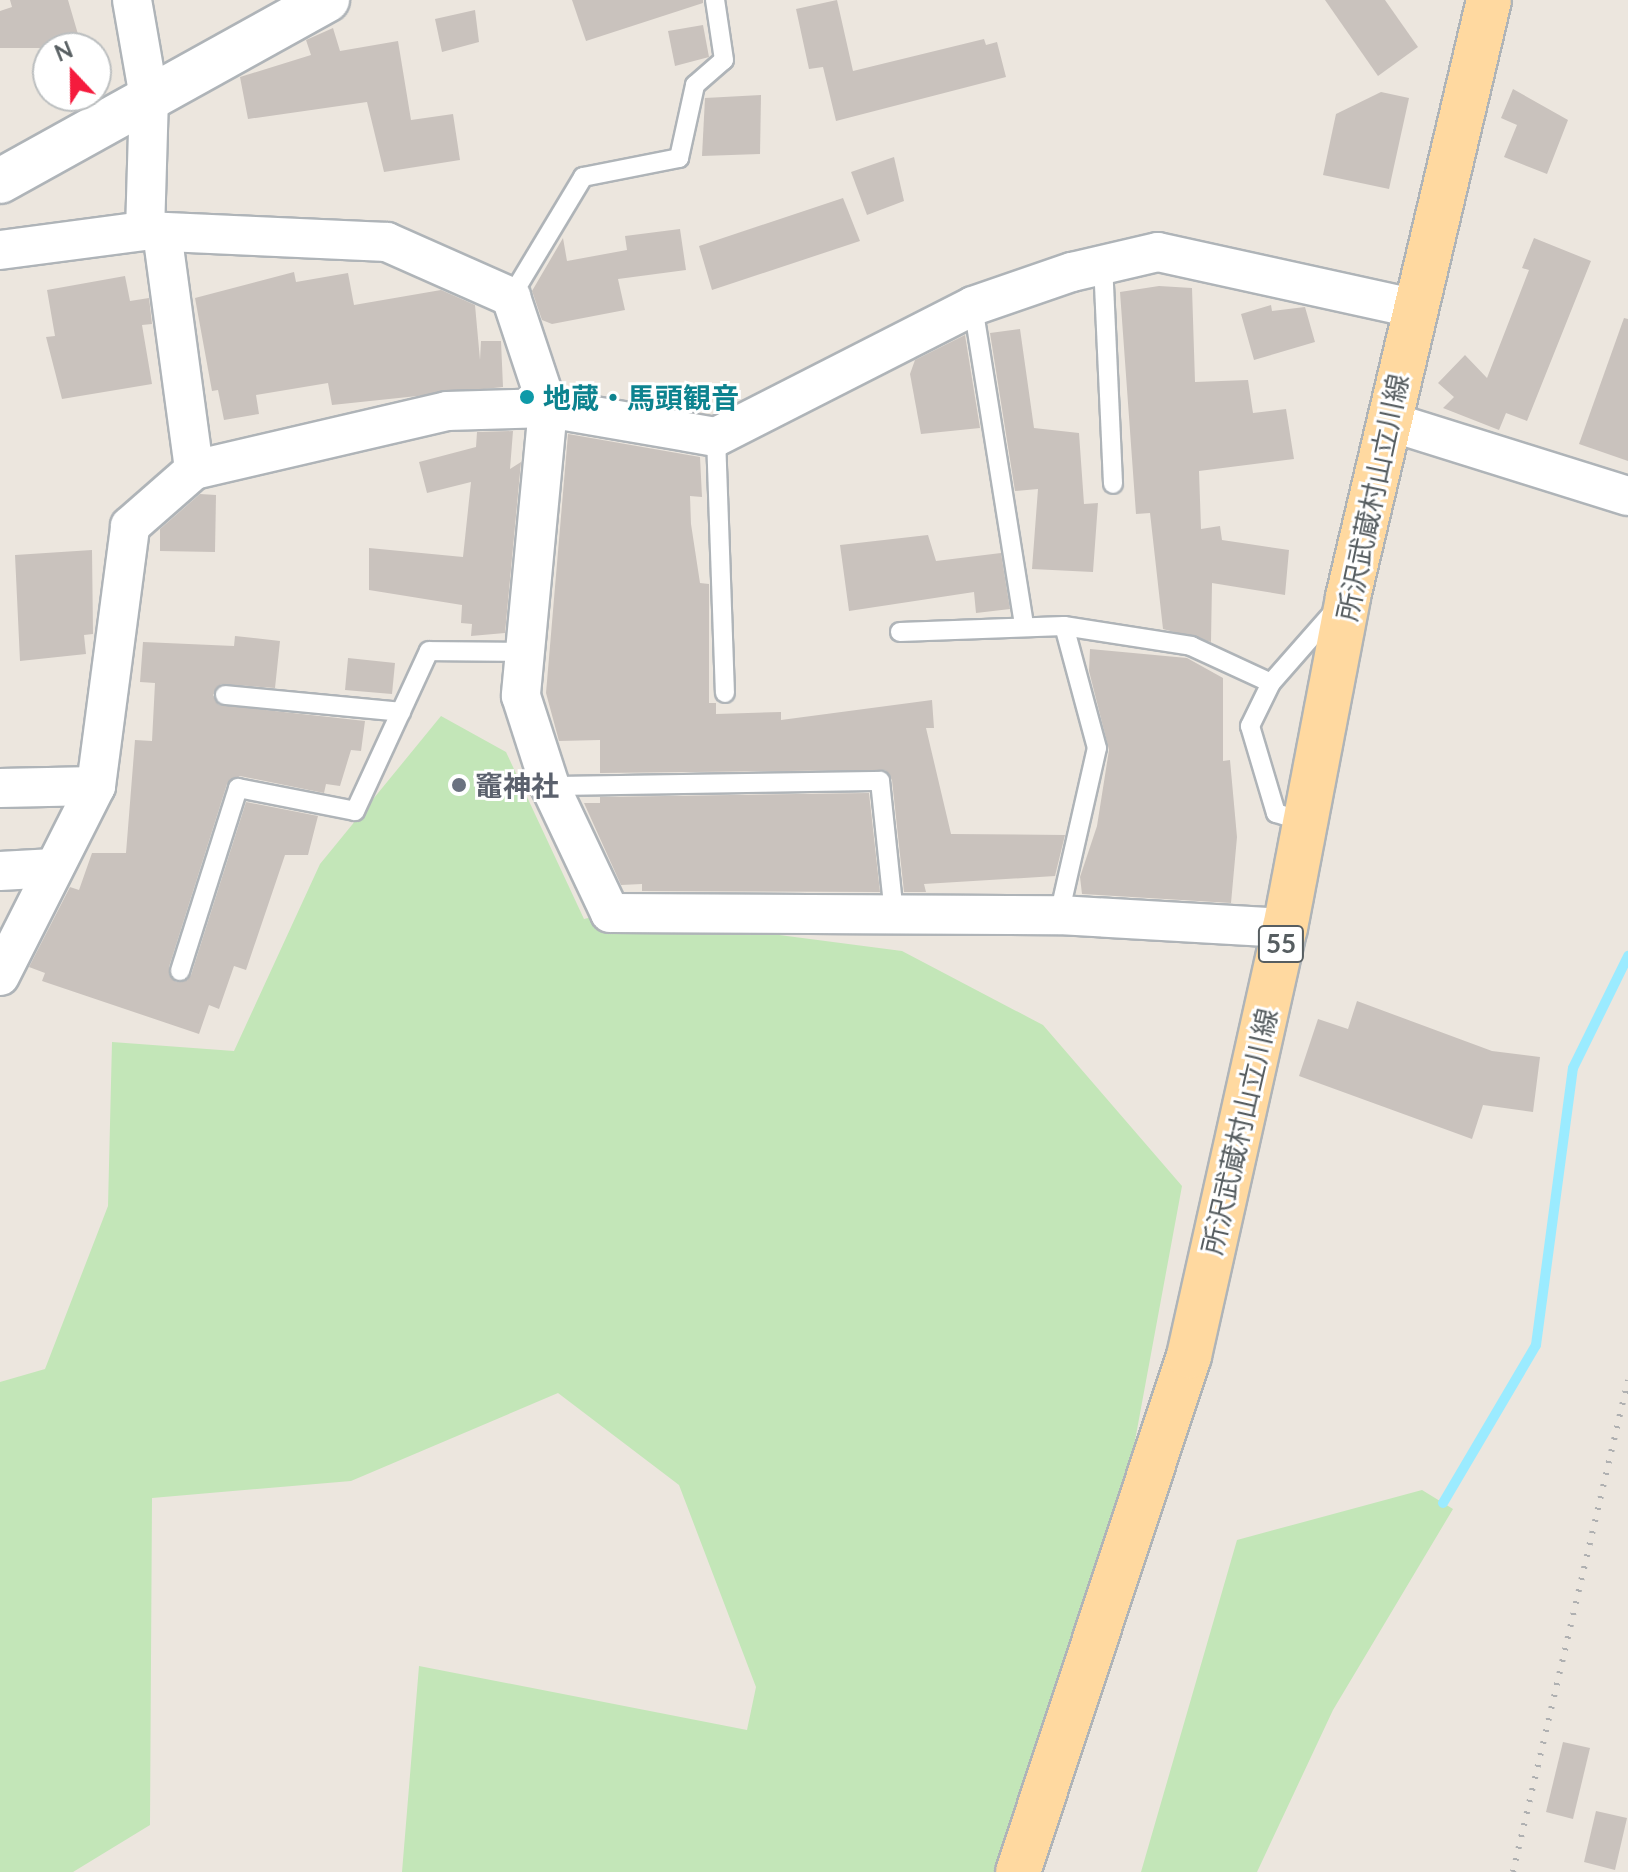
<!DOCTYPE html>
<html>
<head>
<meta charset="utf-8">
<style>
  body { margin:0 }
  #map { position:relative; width:1628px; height:1872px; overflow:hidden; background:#ece6de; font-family:Lato,"Noto Sans JP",sans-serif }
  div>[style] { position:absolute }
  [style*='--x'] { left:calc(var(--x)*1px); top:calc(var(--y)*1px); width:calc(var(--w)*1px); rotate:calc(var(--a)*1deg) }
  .green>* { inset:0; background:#c3e6b8 }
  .stream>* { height:10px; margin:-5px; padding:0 5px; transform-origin:5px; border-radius:5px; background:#9bebff }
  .building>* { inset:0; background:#c9c2bd }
  .roads { filter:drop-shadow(2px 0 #afb4b8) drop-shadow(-2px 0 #afb4b8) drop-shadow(0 2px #afb4b8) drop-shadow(0 -2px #afb4b8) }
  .service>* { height:18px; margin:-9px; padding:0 9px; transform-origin:9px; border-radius:9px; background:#fff }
  .minor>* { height:38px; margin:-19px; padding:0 19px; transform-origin:19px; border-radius:19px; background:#fff }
  .tertiary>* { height:44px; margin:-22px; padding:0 22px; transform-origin:22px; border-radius:22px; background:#fff }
  .primary>* { height:44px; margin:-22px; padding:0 22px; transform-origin:22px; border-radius:22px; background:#ffd9a0 }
  .rail>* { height:6px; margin-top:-3px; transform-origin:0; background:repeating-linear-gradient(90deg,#afb0b1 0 2px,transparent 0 12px) }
  .dots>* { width:22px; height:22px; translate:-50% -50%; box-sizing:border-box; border:4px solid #fff; border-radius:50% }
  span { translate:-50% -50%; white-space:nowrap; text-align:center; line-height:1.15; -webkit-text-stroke:6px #fff; paint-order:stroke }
  .shield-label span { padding:2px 6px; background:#fff; border:2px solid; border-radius:6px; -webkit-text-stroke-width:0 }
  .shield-label { font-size:26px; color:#575e61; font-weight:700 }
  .culture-label { font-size:28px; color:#0d838f; font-weight:700 }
  .left { translate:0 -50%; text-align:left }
  .street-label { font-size:28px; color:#575e61 }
  .worship-label { font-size:28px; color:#5b616d; font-weight:700 }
  .north { position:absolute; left:32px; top:32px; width:80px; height:80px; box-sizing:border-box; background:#fff; border:2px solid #bcbfc0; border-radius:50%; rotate:338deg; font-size:22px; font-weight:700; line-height:32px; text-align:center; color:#575e61 }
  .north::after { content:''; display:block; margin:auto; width:28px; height:36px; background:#f51b3d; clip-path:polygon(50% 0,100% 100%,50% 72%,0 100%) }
</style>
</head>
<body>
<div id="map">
  <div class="green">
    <i style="clip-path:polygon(441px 716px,506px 752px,584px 919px,610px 913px,902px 951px,1043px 1025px,1182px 1186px,1129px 1473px,996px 1872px,402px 1872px,419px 1666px,747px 1730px,756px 1687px,679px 1485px,558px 1393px,351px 1481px,152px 1498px,150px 1825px,73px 1872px,0 1872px,0 1382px,45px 1369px,108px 1206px,112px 1042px,234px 1051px,320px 864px)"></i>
    <i style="clip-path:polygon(1422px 1490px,1453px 1509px,1333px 1710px,1257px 1872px,1141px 1872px,1237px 1540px)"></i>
  </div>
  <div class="stream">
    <i style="--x:1443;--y:1503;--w:183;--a:-59.5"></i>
    <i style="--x:1536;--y:1345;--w:279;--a:-82.4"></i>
    <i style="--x:1573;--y:1068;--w:125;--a:-63.8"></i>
  </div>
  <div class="building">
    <i style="clip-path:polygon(10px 0,68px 0,80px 41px,56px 48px,0 48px,0 11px,12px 7px)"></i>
    <i style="clip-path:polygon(572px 0,703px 0,703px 3px,586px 41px)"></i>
    <i style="clip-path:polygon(837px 0,853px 71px,984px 39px,986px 45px,997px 42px,1006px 77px,836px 121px,823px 67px,809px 69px,796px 9px)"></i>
    <i style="clip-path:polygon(1325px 0,1385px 0,1418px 47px,1378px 76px)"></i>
    <i style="clip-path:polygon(475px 10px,479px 42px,442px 52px,435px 19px)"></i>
    <i style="clip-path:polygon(703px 25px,709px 57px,675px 66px,668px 31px)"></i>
    <i style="clip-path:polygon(333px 28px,340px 51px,398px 41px,411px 120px,453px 114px,460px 160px,384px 172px,367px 102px,248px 119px,240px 77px,311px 55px,306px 40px)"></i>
    <i style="clip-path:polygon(1513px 89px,1568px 120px,1547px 174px,1504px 157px,1517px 125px,1501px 118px)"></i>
    <i style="clip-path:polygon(1381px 92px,1409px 98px,1389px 189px,1323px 175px,1336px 114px)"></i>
    <i style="clip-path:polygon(761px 95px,760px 154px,702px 156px,705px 98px)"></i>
    <i style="clip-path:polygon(894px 157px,904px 201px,867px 215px,851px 172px)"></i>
    <i style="clip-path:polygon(843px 198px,860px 241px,712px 290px,699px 246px)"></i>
    <i style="clip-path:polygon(680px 229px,686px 270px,618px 279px,625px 310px,552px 324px,542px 320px,532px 291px,563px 238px,567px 261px,627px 250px,625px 236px)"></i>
    <i style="clip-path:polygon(1534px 238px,1591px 261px,1527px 421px,1506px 413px,1499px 430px,1443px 408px,1454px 397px,1438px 383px,1465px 355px,1487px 378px,1529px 270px,1522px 268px)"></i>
    <i style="clip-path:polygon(294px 272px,296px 282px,348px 273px,354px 305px,441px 290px,475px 305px,480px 360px,481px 341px,501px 341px,503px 387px,332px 405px,328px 383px,256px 395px,259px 414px,224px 420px,218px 390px,212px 391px,195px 298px)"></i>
    <i style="clip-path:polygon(125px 276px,130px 301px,149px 298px,152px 324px,142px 325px,152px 384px,62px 399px,46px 337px,55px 336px,47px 290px)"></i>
    <i style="clip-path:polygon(1159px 286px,1192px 288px,1195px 382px,1248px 380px,1253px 413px,1286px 409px,1294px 459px,1199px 471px,1201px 529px,1220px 526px,1222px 540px,1289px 550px,1285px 595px,1212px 583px,1211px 642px,1163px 629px,1150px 513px,1136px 514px,1120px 292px)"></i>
    <i style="clip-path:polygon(1271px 305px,1272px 311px,1305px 307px,1315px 342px,1254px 360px,1241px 314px)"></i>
    <i style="clip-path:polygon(1624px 318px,1628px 319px,1628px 461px,1579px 444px)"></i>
    <i style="clip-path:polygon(1020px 329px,1034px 428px,1079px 433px,1084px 504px,1098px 503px,1093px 572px,1032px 569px,1038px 489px,1015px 491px,990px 333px)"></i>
    <i style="clip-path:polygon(965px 335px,980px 428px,921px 434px,910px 374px,915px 360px)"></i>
    <i style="clip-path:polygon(513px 431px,510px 469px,521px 462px,505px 633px,471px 636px,472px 624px,461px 623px,462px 605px,369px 590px,369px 548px,463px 557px,471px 482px,427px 493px,419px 462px,476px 447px,477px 432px)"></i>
    <i style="clip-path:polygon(568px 434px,700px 457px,702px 497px,690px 496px,691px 524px,700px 583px,709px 584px,709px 703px,716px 703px,716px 714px,781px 712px,781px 720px,932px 700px,934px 728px,926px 728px,951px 834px,1065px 835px,1055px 876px,924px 884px,926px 892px,904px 892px,892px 780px,885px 770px,600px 773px,600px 740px,559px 741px,546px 693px)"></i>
    <i style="clip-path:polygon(200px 494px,216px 495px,215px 552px,160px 551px,160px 529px)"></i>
    <i style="clip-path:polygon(928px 535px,936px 561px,1001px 553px,1010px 609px,976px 613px,974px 592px,849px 611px,840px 545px)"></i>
    <i style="clip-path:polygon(92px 550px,93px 634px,84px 635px,86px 654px,20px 661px,15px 555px)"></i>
    <i style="clip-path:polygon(235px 636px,280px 641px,275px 688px,221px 684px,213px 695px,219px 705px,365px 721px,361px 751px,351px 750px,340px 786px,326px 784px,324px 793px,240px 776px,227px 784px,169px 967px,176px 982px,191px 975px,246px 802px,318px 816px,308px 855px,285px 855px,246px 970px,234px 966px,219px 1009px,209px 1005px,199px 1034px,42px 981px,45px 973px,29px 967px,70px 887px,79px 890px,92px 853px,126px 853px,135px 740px,152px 741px,155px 683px,140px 682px,143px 642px,234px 646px)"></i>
    <i style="clip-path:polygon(1090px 649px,1187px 658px,1223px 678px,1223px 761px,1230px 760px,1237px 837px,1231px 903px,1082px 894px,1080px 877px,1097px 826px,1109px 750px,1089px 671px)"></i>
    <i style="clip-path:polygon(348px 658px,395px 663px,392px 694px,345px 690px)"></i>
    <i style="clip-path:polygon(869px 793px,880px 892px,642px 891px,642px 884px,621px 885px,584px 803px,600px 803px,600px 797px)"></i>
    <i style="clip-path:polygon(1357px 1001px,1492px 1051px,1540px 1057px,1533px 1112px,1483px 1105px,1472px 1139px,1299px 1076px,1318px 1019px,1348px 1029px)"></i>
    <i style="clip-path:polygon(1563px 1742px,1590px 1748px,1573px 1819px,1546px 1812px)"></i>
    <i style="clip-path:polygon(1596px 1811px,1627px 1818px,1615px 1870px,1584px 1862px)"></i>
  </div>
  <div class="roads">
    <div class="service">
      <i style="--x:1103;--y:263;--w:221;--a:87.4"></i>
      <i style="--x:511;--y:297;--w:140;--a:-59"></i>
      <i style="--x:583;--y:177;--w:98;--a:-11.2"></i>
      <i style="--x:679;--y:158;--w:75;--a:-77.6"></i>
      <i style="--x:695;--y:85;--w:38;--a:-41"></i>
      <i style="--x:724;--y:60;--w:61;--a:-98.5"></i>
      <i style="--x:973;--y:306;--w:321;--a:80.9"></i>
      <i style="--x:716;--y:437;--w:256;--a:88"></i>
      <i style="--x:900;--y:632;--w:164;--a:-2.1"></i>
      <i style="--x:1064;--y:626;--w:129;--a:8.9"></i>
      <i style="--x:1191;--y:646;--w:88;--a:24.8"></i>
      <i style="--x:1271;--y:683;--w:100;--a:-48.7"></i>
      <i style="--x:1271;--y:683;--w:48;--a:116"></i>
      <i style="--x:1250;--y:726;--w:91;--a:73.4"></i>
      <i style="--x:1276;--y:813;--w:30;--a:17"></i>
      <i style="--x:225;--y:695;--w:177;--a:5.5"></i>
      <i style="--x:550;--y:786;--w:330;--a:-0.9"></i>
      <i style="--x:880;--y:781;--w:135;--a:84"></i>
      <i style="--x:1059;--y:915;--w:171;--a:-77.2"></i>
      <i style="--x:1097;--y:748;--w:126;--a:-105.1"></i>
      <i style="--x:180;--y:971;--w:192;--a:-72.4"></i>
      <i style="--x:238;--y:788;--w:119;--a:11.1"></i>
      <i style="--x:355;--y:811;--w:176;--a:-65.2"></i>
      <i style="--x:429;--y:651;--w:94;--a:0.6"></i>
    </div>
    <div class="minor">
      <i style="--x:132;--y:0;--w:98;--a:80.1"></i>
      <i style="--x:149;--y:97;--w:134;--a:91.7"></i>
      <i style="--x:162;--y:232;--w:240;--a:82.3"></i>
      <i style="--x:0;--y:250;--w:146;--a:-7.5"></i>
      <i style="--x:145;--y:231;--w:242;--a:2.6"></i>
      <i style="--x:387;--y:242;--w:136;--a:23.9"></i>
      <i style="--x:511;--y:297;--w:117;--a:71.6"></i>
      <i style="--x:548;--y:408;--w:289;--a:95.4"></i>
      <i style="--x:521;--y:696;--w:95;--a:72.1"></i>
      <i style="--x:550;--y:786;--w:140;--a:64.7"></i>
      <i style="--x:610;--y:913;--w:449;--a:0.3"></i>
      <i style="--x:1059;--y:915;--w:226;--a:3.3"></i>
      <i style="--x:1388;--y:421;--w:251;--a:17.4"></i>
      <i style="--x:0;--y:788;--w:96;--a:-1.2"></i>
      <i style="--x:0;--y:871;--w:54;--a:-3.2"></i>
      <i style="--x:0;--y:976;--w:213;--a:-63.2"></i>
      <i style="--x:96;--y:786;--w:262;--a:-82.5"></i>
      <i style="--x:130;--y:526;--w:85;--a:-41.2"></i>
      <i style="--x:194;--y:470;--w:260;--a:-13.1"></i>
      <i style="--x:447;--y:411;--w:101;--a:-1.7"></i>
      <i style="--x:548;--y:408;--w:170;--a:9.8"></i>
      <i style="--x:716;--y:437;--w:288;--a:-27"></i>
      <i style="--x:973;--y:306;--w:105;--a:-19"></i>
      <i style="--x:1072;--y:272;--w:88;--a:-13.1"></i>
      <i style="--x:1158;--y:252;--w:261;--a:12.4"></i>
    </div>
    <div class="tertiary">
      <i style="--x:0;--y:181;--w:374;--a:-29"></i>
    </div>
    <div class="primary">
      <i style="--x:1018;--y:1872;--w:544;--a:-71.67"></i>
      <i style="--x:1189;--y:1356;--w:439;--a:-77.4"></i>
      <i style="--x:1285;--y:928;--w:337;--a:-79.2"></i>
      <i style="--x:1348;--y:597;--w:613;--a:-76.71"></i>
    </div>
  </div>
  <div class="rail">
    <i style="--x:1513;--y:1872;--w:505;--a:-76.84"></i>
  </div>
  <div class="dots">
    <i style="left:527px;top:397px;background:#0f9aa8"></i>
    <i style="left:459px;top:785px;background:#6b7280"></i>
  </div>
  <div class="shield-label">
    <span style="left:1281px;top:944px">55</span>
  </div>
  <div class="culture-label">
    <span class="left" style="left:543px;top:397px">地蔵・馬頭観音</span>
  </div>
  <div class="street-label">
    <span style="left:1372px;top:497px;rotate:-78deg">所沢武蔵村山立川線</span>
    <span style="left:1239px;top:1131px;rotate:-77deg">所沢武蔵村山立川線</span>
  </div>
  <div class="worship-label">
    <span class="left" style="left:475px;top:785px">竈神社</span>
  </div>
  <div class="north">N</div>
</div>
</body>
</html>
